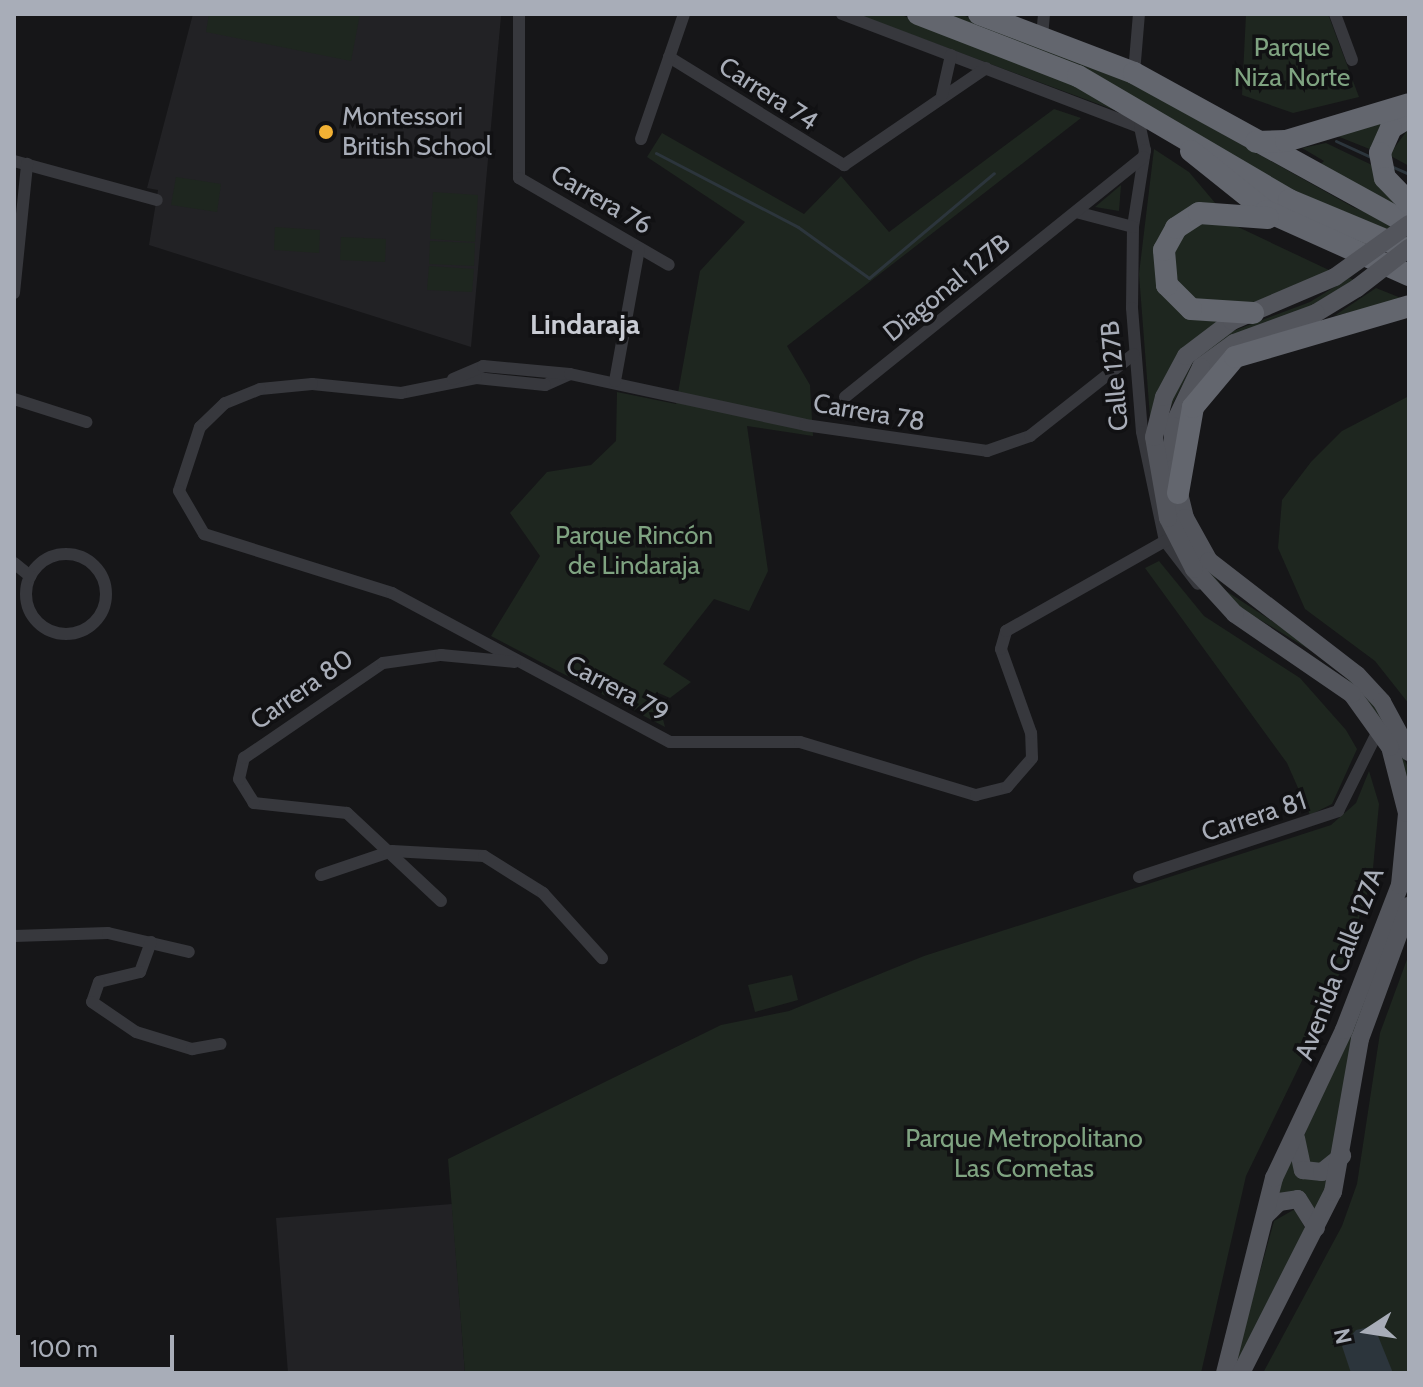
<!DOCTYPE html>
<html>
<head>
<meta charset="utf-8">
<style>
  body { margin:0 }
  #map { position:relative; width:1423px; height:1387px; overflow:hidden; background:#161618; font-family:Cabin,sans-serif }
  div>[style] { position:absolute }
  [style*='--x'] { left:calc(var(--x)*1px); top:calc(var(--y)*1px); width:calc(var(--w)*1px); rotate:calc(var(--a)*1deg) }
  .built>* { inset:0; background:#222225 }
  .green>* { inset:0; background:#1e261f }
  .water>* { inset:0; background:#2c353c }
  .stream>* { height:3px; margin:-1.5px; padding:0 1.5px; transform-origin:1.5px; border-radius:1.5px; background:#2c353c }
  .street>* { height:12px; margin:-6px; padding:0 6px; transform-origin:6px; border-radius:6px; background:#37383d }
  .street>.ring { margin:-6px; padding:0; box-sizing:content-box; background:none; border:12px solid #37383d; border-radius:50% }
  .primary>* { height:18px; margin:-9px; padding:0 9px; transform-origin:9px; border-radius:9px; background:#53555c }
  .highway>* { height:22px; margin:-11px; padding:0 11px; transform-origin:11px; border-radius:11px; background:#63666e }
  .primary-bridge>* { height:18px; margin:-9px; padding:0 9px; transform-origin:9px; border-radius:9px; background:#53555c }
  .dots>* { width:22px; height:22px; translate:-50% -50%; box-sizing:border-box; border:4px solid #111113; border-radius:50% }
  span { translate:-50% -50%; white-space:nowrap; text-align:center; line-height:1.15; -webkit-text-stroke:7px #111113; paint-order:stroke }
  .park-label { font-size:26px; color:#7fa381 }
  .street-label { font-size:26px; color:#a8adb8 }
  .poi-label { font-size:26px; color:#a8adb8 }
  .left { translate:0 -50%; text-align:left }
  .neighbourhood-label { font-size:28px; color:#c9ccd4; font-weight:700 }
  .frame { position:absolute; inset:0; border:16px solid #a8adb8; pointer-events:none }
  .north { position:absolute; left:1327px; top:1291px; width:80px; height:80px; -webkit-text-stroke:6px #111113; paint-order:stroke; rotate:258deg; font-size:22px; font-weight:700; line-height:32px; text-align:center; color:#a8adb8 }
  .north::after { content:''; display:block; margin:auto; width:28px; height:36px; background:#a8adb8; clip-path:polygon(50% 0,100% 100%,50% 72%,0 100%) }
  .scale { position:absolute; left:16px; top:1335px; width:158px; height:36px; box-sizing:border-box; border:4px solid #a8adb8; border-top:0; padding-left:10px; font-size:24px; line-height:28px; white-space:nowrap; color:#a8adb8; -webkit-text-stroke:6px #111113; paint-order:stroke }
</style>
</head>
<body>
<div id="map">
  <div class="built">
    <i style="clip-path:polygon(193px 14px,501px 16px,471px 347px,149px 245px,158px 190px,147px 188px)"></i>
    <i style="clip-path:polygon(452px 1204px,465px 1373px,288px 1373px,276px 1218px)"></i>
  </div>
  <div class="green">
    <i style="clip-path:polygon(209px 14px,360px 14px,351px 61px,206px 32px)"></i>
    <i style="clip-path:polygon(856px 14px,899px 14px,1076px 85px,1136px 118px)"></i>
    <i style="clip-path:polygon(935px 14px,960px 14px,1112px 72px,1353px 207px,1409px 230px,1409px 242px,1276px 182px,1107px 82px)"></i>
    <i style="clip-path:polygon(1246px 14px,1328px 14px,1359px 97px,1293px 113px,1242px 95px)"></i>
    <i style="clip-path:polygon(1054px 109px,1081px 118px,787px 346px,810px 385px,813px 436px,747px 426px,768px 571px,749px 611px,714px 599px,663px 664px,691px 682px,670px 698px,656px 692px,665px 727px,491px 636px,540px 556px,510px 513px,547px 472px,591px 465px,616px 441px,617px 392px,676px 404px,700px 271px,745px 222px,647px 157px,662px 133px,804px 214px,841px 176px,889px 232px)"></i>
    <i style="clip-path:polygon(1398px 115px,1372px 150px,1337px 136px)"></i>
    <i style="clip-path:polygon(1409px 128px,1409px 166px,1389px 155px)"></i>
    <i style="clip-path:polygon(1326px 143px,1374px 166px,1405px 212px,1316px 168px,1324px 161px,1302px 148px)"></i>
    <i style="clip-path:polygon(1154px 149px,1189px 172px,1216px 204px,1197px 208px,1158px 263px,1219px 321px,1150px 417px,1139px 274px)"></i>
    <i style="clip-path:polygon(176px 177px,221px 184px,217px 212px,171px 205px)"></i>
    <i style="clip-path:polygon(1121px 185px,1119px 211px,1095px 207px)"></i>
    <i style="clip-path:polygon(433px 192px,478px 195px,475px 242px,430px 239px)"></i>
    <i style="clip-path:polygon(1219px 218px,1333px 272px,1285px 296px,1230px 308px,1182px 295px,1170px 251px,1186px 228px)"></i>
    <i style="clip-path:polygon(275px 227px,320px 230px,319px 253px,274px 250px)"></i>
    <i style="clip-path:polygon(341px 237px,386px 239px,385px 262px,340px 260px)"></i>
    <i style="clip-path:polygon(430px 241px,475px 243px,474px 266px,429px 264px)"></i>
    <i style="clip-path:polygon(429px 266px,474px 269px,472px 292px,427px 290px)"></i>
    <i style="clip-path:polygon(1349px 278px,1354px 280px,1310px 307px,1227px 338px,1188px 374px,1169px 411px,1168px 492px,1191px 547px,1226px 591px,1333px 661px,1378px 707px,1408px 767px,1409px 786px,1393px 737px,1354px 686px,1330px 662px,1237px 606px,1199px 567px,1172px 512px,1163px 471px,1166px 410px,1197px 356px,1225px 334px,1310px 302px)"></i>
    <i style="clip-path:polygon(1376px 288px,1406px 300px,1334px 316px)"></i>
    <i style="clip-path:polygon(1409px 396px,1409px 704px,1375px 661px,1305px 609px,1278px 548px,1282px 500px,1311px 462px,1342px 431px)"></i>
    <i style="clip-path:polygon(1159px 561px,1204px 616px,1300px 678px,1346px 730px,1357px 749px,1332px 804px,1310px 815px,1287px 763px,1145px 568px)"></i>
    <i style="clip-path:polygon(1369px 771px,1379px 804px,1372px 879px,1331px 1001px,1246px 1176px,1201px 1373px,465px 1373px,448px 1159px,721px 1025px,789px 1011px,924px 956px,1331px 825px,1356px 803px)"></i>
    <i style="clip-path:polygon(1409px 877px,1331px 1160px,1310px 1166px,1299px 1148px)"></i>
    <i style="clip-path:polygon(1409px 954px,1409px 1373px,1263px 1373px,1342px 1226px,1357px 1184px,1380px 1033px)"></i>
    <i style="clip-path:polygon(792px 975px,798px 1000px,755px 1012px,748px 985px)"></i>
    <i style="clip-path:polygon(1290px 1159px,1333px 1173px,1317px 1213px,1311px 1203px,1275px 1198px)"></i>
    <i style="clip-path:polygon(1295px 1209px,1306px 1230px,1232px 1373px,1274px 1221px)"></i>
  </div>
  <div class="water">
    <i style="clip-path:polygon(1374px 1326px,1393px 1373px,1351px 1373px,1342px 1346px,1356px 1330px)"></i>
  </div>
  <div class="stream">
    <i style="--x:1336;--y:141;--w:41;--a:24.7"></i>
    <i style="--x:656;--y:153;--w:160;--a:27.5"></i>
    <i style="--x:798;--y:227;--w:87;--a:35.7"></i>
    <i style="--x:869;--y:278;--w:163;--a:-40"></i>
    <i style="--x:1391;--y:166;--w:20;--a:24"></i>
  </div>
  <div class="street">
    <i style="--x:519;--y:14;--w:164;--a:90"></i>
    <i style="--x:519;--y:178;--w:173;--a:30.1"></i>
    <i style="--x:842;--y:14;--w:319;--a:20.8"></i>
    <i style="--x:1140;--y:127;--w:24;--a:78"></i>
    <i style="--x:1145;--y:150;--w:78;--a:98.9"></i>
    <i style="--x:1133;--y:227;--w:81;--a:90.7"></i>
    <i style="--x:1132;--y:308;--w:124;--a:85.4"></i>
    <i style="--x:1142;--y:432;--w:111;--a:78.1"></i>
    <i style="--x:1165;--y:541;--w:54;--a:52.5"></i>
    <i style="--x:1335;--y:14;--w:49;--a:69.7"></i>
    <i style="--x:1042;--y:37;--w:23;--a:-85"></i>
    <i style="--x:669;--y:57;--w:206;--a:31.7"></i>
    <i style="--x:844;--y:165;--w:172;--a:-34.3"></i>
    <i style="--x:1134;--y:73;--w:59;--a:-85.2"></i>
    <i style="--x:942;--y:95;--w:41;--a:-77.3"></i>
    <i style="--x:641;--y:139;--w:132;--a:-71"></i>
    <i style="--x:14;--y:161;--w:148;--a:15.3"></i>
    <i style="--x:1076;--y:212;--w:59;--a:14.7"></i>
    <i style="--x:14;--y:293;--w:130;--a:-84.2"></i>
    <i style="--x:570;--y:374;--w:27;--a:156"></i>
    <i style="--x:545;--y:385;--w:69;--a:-174.2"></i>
    <i style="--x:476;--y:378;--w:76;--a:168.7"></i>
    <i style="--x:401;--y:393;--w:89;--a:-174.2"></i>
    <i style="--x:312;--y:384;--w:52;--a:174.5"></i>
    <i style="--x:260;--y:389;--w:38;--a:158"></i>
    <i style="--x:225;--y:403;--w:35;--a:136"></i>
    <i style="--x:200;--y:427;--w:67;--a:108.2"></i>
    <i style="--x:179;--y:491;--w:50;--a:59.8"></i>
    <i style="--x:204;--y:534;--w:197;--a:17.4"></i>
    <i style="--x:392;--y:593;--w:315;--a:28.2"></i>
    <i style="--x:670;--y:742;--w:130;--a:0"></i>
    <i style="--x:800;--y:742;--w:184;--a:16.8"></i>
    <i style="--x:976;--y:795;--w:32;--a:-14"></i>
    <i style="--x:1007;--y:787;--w:38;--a:-49"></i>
    <i style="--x:1032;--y:758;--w:25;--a:-92"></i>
    <i style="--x:1031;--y:733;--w:89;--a:-109.7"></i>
    <i style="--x:1001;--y:649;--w:19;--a:-74"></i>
    <i style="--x:1006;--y:631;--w:183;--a:-29.5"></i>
    <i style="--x:453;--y:379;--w:33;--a:-23"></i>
    <i style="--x:483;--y:366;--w:87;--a:5.3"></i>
    <i style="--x:570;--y:374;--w:240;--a:12.2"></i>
    <i style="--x:805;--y:425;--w:184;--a:8.1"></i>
    <i style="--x:987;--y:451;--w:46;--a:-19.2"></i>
    <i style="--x:1030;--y:436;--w:132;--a:-38.3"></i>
    <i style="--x:615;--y:381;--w:134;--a:-79.7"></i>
    <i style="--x:845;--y:397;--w:383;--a:-38.8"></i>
    <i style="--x:14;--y:399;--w:76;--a:17.7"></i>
    <i class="ring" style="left:26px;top:554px;width:68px;height:68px"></i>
    <i style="--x:14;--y:563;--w:21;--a:39"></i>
    <i style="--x:321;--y:875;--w:75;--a:-18.7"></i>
    <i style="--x:392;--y:851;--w:92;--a:3.1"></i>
    <i style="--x:484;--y:856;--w:70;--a:32.1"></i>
    <i style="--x:543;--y:893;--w:88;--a:47.8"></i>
    <i style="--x:1139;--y:877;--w:210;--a:-18.3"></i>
    <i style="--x:1338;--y:811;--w:92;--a:-63.4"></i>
    <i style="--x:441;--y:901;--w:129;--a:-136.9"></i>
    <i style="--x:347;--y:813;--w:94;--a:-173.9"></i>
    <i style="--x:254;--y:803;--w:28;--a:-122"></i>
    <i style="--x:239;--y:779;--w:22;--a:-77"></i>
    <i style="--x:244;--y:758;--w:168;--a:-34.4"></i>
    <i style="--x:383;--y:663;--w:59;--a:-7.9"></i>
    <i style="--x:441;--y:655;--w:74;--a:5.4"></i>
    <i style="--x:14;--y:936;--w:94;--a:-1.8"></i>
    <i style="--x:108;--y:933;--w:83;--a:13.2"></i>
    <i style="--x:151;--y:942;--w:32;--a:110"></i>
    <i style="--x:140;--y:972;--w:42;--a:166.3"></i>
    <i style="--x:99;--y:982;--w:21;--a:109"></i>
    <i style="--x:92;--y:1002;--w:53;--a:34.3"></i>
    <i style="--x:136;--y:1032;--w:59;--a:16.9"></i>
    <i style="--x:192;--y:1049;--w:29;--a:-10"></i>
  </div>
  <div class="primary">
    <i style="--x:1357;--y:288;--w:48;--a:148.6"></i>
    <i style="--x:1316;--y:313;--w:87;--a:159.9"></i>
    <i style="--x:1234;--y:343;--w:41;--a:144"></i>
    <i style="--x:1201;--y:367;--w:65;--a:115.4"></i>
    <i style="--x:1173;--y:426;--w:43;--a:90"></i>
    <i style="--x:1173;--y:469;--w:50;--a:76.2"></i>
    <i style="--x:1185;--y:518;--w:49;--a:60.8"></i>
    <i style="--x:1209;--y:561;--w:187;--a:37.6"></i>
    <i style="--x:1357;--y:675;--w:37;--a:47"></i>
    <i style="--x:1382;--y:702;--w:57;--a:61.6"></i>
    <i style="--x:1296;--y:1138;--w:33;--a:78"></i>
    <i style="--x:1303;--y:1170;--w:19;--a:6"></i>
    <i style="--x:1322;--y:1172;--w:26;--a:-39"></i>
    <i style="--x:1265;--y:1216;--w:20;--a:-45"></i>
    <i style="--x:1279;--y:1202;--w:19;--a:-9"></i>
    <i style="--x:1298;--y:1199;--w:34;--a:58"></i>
    <i style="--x:1225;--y:1373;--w:201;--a:-75.9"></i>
    <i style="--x:1274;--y:1178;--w:164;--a:-64.7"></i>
    <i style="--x:1344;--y:1030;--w:155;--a:-68.9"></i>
    <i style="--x:1400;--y:885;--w:72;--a:-84.4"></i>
    <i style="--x:1407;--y:813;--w:68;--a:-104.4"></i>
    <i style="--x:1390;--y:747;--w:65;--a:-125.6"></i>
    <i style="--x:1352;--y:694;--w:142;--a:-145.6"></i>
    <i style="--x:1235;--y:614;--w:61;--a:-132.3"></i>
    <i style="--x:1194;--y:569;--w:57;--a:-117"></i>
    <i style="--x:1168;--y:518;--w:82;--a:-99.8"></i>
    <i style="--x:1154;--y:437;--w:41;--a:-76"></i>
    <i style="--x:1164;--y:397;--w:47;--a:-61.8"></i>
    <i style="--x:1186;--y:356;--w:58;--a:-37.3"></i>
    <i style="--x:1232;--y:321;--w:112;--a:-23.1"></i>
    <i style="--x:1241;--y:1373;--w:203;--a:-63.1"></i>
    <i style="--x:1333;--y:1192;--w:155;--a:-80"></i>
    <i style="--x:1360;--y:1039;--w:142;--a:-69.8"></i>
  </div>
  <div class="highway">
    <i style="--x:918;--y:14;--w:172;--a:21.2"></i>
    <i style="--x:1078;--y:76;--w:245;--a:30.4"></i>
    <i style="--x:1289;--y:200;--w:130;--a:22.6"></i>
    <i style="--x:979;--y:14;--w:166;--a:20.8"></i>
    <i style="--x:1134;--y:73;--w:314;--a:28.8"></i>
    <i style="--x:1409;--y:117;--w:21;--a:149"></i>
    <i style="--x:1391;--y:128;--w:27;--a:114"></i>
    <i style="--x:1380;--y:153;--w:25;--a:79"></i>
    <i style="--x:1385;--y:178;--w:35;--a:46"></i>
    <i style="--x:1256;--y:142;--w:30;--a:-2"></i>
    <i style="--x:1286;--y:141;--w:128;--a:-16.7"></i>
    <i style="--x:1191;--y:151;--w:96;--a:38.7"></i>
    <i style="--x:1266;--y:211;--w:157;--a:24.1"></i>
    <i style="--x:1253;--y:313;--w:62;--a:-176.3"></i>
    <i style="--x:1191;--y:309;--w:34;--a:-135"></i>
    <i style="--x:1167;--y:285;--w:35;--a:-95"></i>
    <i style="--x:1164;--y:250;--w:25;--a:-61"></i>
    <i style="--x:1176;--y:228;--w:27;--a:-33"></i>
    <i style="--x:1199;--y:213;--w:69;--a:4.1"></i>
    <i style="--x:1178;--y:493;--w:87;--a:-80.1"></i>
    <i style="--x:1193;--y:407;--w:65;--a:-50"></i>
    <i style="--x:1235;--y:357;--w:181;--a:-16.3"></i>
  </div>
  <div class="primary-bridge">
    <i style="--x:1335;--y:277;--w:91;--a:-35.6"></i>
    <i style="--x:1357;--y:288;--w:66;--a:-37.6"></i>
  </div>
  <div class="dots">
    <i style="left:326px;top:132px;background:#f2b134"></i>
  </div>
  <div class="park-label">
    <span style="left:1292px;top:63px">Parque<br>Niza Norte</span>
    <span style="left:634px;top:551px">Parque Rincón<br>de Lindaraja</span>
    <span style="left:1024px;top:1154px">Parque Metropolitano<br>Las Cometas</span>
  </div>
  <div class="street-label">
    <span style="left:768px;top:94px;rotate:33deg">Carrera 74</span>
    <span style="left:601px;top:200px;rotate:30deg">Carrera 76</span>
    <span style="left:947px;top:288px;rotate:-39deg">Diagonal 127B</span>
    <span style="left:1115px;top:376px;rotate:-95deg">Calle 127B</span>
    <span style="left:869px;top:413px;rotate:10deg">Carrera 78</span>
    <span style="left:617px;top:689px;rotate:28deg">Carrera 79</span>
    <span style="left:302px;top:690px;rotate:-35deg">Carrera 80</span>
    <span style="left:1254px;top:817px;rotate:-18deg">Carrera 81</span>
    <span style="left:1340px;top:964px;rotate:-69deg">Avenida Calle 127A</span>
  </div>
  <div class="poi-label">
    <span class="left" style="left:342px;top:132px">Montessori<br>British School</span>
  </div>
  <div class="neighbourhood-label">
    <span style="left:585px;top:324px">Lindaraja</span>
  </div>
  <div class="frame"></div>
  <div class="north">N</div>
  <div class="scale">100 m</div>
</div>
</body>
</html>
